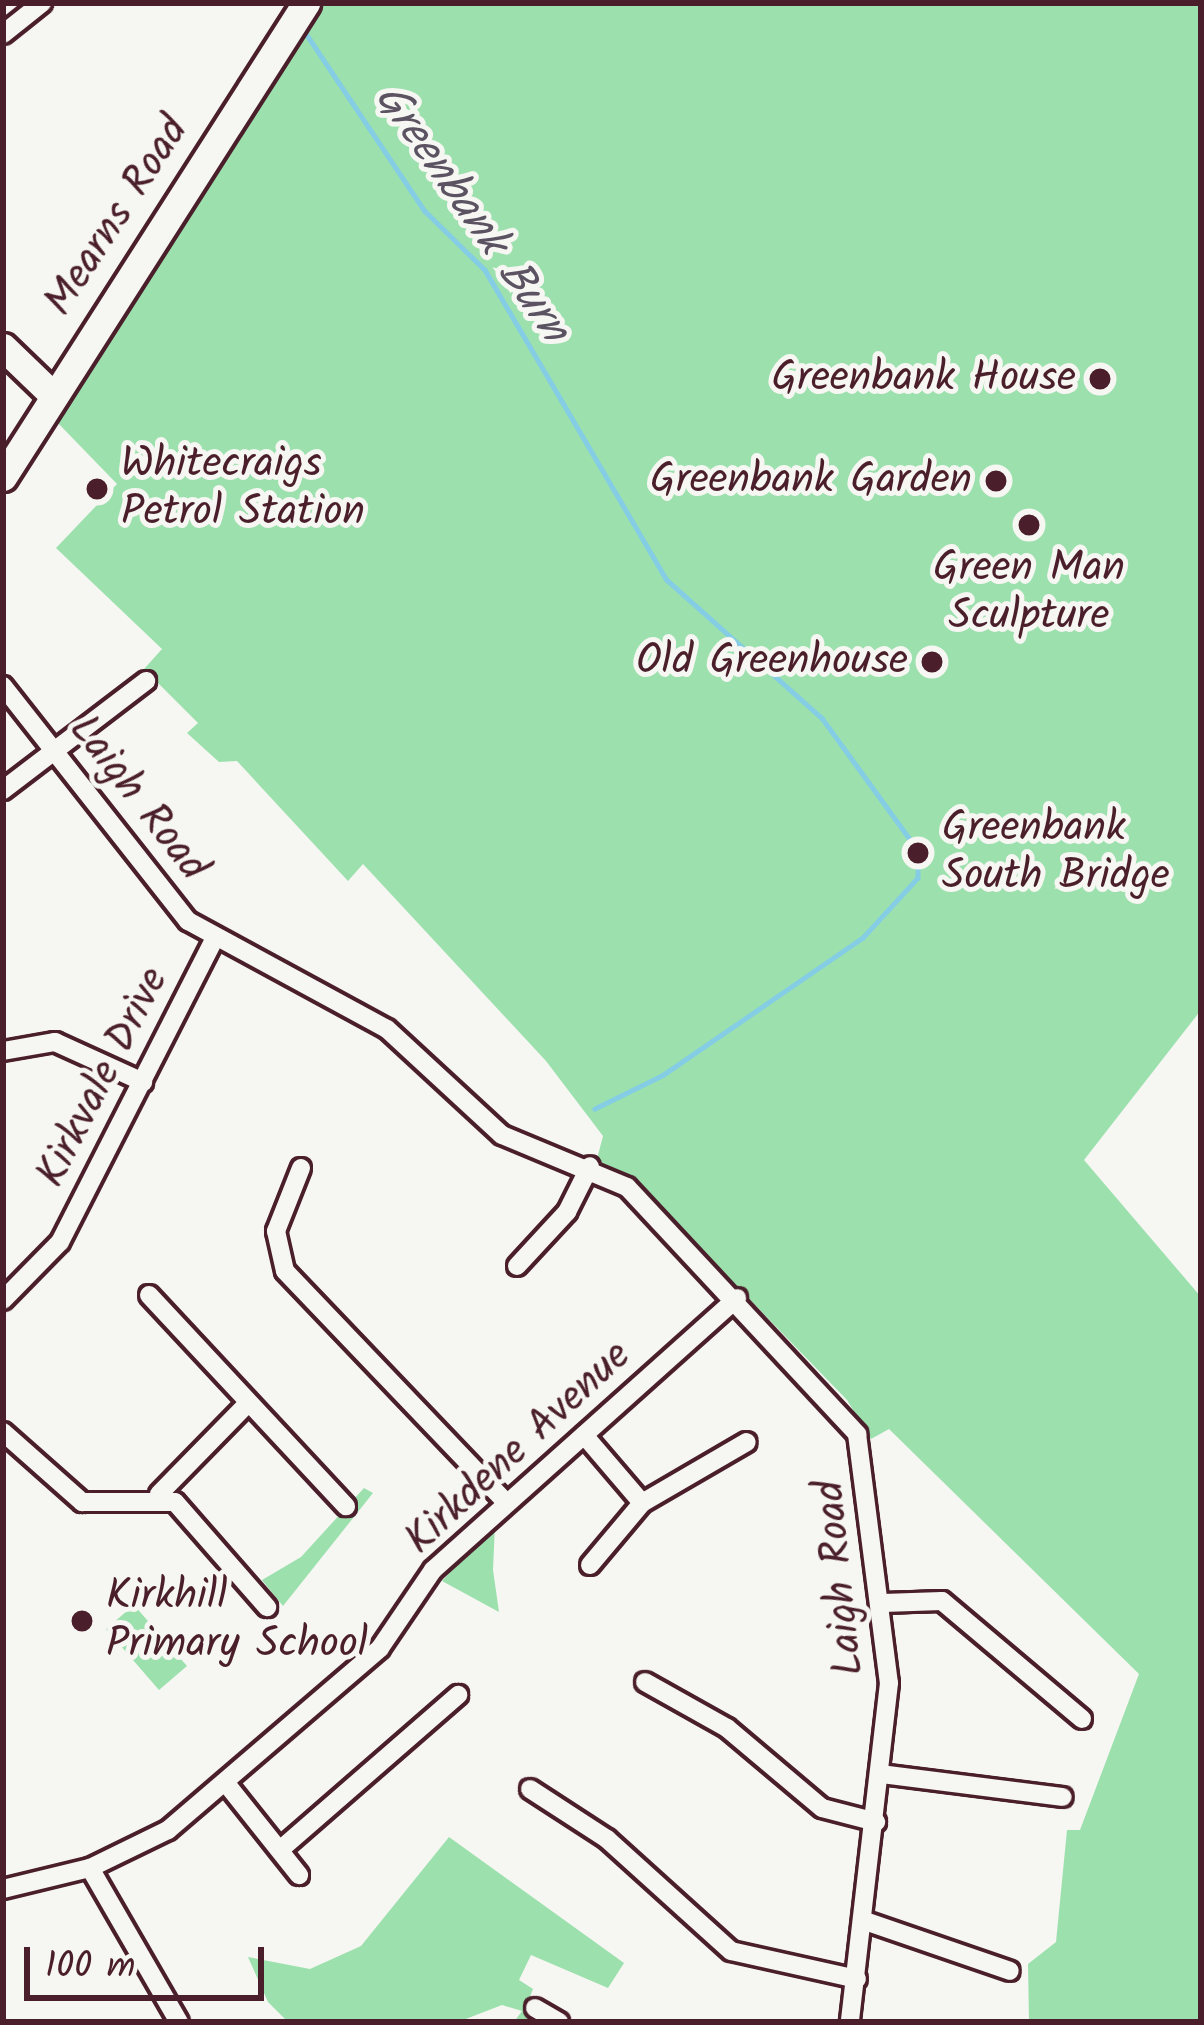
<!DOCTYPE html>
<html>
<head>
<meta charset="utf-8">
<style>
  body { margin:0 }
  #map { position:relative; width:1204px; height:2025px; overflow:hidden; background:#f6f6f2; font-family:Kalam,sans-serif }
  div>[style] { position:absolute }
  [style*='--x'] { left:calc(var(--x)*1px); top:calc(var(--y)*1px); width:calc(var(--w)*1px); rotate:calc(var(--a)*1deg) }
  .green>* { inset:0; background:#9ce1ad }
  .stream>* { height:4.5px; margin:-2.25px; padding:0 2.25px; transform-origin:2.25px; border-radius:2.25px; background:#84cde4 }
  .roads { filter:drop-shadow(3px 0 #4a1f2b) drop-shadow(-3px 0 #4a1f2b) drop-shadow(0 3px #4a1f2b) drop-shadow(0 -3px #4a1f2b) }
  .street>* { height:18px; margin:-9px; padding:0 9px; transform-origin:9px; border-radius:9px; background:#f6f6f2 }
  .secondary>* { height:27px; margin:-13.5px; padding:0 13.5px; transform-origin:13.5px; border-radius:13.5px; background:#f6f6f2 }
  .dots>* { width:33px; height:33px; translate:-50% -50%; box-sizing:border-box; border:6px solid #f6f6f2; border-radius:50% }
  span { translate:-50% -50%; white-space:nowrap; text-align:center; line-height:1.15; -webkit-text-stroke:10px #f6f6f2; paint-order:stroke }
  .street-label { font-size:42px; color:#4a1f2b }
  .poi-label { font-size:42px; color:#4a1f2b }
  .right { translate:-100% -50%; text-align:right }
  .left { translate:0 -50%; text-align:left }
  .water-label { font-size:45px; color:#5b5362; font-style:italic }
  .frame { position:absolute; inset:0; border:6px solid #4a1f2b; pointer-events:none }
  .scale { position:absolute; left:24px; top:1947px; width:240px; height:54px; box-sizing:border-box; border:6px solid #4a1f2b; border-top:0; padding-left:15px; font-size:36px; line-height:42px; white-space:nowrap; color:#4a1f2b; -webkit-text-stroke:9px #f6f6f2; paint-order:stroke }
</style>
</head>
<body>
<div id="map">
  <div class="green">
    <i style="clip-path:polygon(291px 3px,1201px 3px,1201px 1010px,1084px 1160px,1201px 1297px,1201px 2022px,1029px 2022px,1028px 1964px,1056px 1942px,1067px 1830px,1080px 1830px,1139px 1674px,889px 1429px,871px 1439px,847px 1400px,663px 1210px,597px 1159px,603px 1136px,546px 1061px,363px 864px,348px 881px,237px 761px,219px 762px,187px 733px,198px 723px,144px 669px,162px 649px,56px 548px,117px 484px,56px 421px)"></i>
    <i style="clip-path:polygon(364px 1488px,373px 1493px,283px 1606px,262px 1580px,301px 1557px)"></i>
    <i style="clip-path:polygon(495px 1524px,493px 1570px,499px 1612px,442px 1581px)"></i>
    <i style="clip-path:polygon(134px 1605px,187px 1666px,159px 1690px,106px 1629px)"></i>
    <i style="clip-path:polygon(449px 1837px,624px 1963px,608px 1988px,531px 1955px,519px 1980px,533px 1989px,524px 2011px,542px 2022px,514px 2022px,522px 2011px,502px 2005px,458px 2022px,288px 2022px,268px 2002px,248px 1957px,310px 1969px,361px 1946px)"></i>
  </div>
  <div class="stream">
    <i style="--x:303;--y:29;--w:219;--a:56.2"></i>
    <i style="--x:425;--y:211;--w:84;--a:44.5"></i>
    <i style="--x:485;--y:270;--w:359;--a:59.6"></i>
    <i style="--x:667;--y:580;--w:208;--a:41.7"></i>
    <i style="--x:822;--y:718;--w:163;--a:54"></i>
    <i style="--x:918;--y:850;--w:28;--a:90"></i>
    <i style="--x:918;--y:878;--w:81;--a:132.5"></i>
    <i style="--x:863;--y:938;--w:242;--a:145.5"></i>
    <i style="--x:664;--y:1075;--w:77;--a:153.8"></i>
  </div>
  <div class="roads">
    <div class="street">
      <i style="--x:3;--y:34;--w:50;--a:-38.5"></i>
      <i style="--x:3;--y:686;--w:299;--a:51.8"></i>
      <i style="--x:188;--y:921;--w:226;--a:28.5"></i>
      <i style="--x:387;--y:1029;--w:156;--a:42.7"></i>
      <i style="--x:502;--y:1135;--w:135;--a:22.6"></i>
      <i style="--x:627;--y:1187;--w:338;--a:47"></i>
      <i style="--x:857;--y:1434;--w:251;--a:82.7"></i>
      <i style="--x:889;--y:1683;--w:341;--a:96.6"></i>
      <i style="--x:3;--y:790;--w:180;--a:-37.3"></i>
      <i style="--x:3;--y:1051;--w:53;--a:-9.8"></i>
      <i style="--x:55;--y:1042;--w:97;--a:24.4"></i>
      <i style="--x:301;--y:1168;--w:68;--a:111.6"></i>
      <i style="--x:276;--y:1231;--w:41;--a:77.3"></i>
      <i style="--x:285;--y:1271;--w:320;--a:46.3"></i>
      <i style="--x:517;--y:1266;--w:74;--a:-47.2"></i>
      <i style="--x:567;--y:1212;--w:51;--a:-63.4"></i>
      <i style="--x:149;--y:1295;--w:289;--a:47"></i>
      <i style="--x:3;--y:1300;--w:81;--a:-45.5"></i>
      <i style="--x:60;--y:1242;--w:341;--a:-63"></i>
      <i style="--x:3;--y:1432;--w:106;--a:41.5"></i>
      <i style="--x:82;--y:1502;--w:93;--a:0"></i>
      <i style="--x:175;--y:1502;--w:140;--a:48.8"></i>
      <i style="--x:584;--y:1435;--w:89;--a:49.5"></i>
      <i style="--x:159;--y:1494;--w:126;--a:-45.6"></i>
      <i style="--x:590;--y:1565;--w:81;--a:-50"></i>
      <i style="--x:642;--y:1503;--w:121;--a:-30.2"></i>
      <i style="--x:883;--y:1603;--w:59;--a:-1.9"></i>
      <i style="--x:942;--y:1601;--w:183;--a:40.1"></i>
      <i style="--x:645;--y:1682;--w:94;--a:29.3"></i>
      <i style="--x:727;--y:1728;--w:124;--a:40.1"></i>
      <i style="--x:822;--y:1808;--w:56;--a:14.5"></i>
      <i style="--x:881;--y:1774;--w:183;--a:7.2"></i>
      <i style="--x:225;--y:1782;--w:119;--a:51.5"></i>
      <i style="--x:530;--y:1789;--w:92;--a:33"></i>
      <i style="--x:607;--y:1839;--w:167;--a:42.1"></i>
      <i style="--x:731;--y:1951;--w:129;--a:12.5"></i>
      <i style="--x:281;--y:1849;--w:235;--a:-41"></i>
      <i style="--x:90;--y:1868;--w:178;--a:60"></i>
      <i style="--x:3;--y:1889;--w:89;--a:-13.6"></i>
      <i style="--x:90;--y:1868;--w:87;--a:-26"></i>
      <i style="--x:168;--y:1830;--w:279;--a:-40.6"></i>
      <i style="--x:380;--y:1648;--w:94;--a:-55.8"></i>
      <i style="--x:433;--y:1570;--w:408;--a:-41.8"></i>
      <i style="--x:865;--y:1921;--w:153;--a:19"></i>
      <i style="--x:535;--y:2008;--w:28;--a:30"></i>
    </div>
    <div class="secondary">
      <i style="--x:3;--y:347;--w:71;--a:43.9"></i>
      <i style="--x:3;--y:477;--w:563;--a:-57.41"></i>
    </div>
  </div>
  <div class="dots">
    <i style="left:1100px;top:379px;background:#4a1f2b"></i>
    <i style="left:996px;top:481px;background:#4a1f2b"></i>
    <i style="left:97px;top:489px;background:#4a1f2b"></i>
    <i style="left:1029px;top:525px;background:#4a1f2b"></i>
    <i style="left:932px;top:662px;background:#4a1f2b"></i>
    <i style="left:918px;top:853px;background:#4a1f2b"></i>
    <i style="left:82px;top:1621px;background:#4a1f2b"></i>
  </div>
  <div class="street-label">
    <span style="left:118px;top:217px;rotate:-57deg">Mearns Road</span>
    <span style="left:137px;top:799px;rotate:52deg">Laigh Road</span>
    <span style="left:104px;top:1078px;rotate:-63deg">Kirkvale Drive</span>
    <span style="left:519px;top:1449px;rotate:-43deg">Kirkdene Avenue</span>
    <span style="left:841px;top:1578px;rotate:-96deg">Laigh Road</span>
  </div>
  <div class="poi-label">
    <span class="right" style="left:1076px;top:379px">Greenbank House</span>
    <span class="left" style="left:121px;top:489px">Whitecraigs<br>Petrol Station</span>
    <span class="right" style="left:972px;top:481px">Greenbank Garden</span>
    <span style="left:1029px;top:593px">Green Man<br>Sculpture</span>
    <span class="right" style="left:908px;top:662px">Old Greenhouse</span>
    <span class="left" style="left:942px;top:853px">Greenbank<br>South Bridge</span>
    <span class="left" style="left:106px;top:1621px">Kirkhill<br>Primary School</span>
  </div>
  <div class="water-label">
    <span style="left:470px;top:214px;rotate:55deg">Greenbank Burn</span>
  </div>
  <div class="frame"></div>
  <div class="scale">100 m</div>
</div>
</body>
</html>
